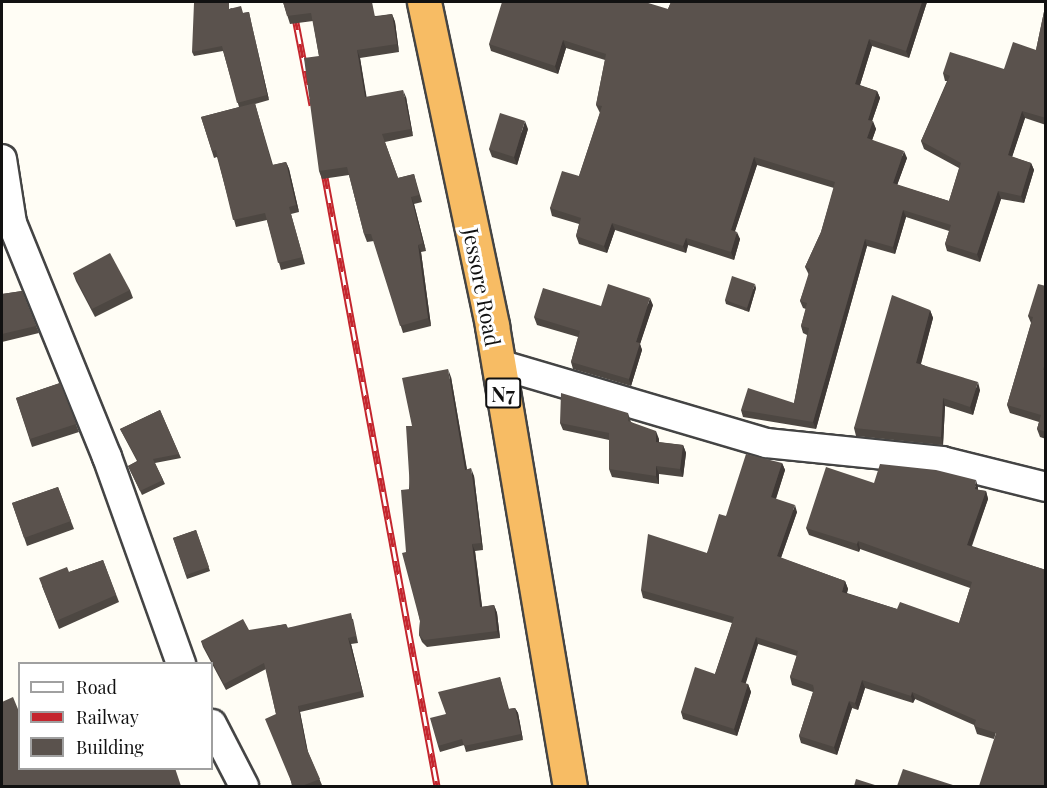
<!DOCTYPE html>
<html>
<head>
<meta charset="utf-8">
<style>
  body { margin:0 }
  #map { position:relative; width:1047px; height:788px; overflow:hidden; background:#fffdf5; font-family:"Playfair Display",serif }
  div>[style] { position:absolute }
  [style*='--x'] { left:calc(var(--x)*1px); top:calc(var(--y)*1px); width:calc(var(--w)*1px); rotate:calc(var(--a)*1deg) }
  .roads { filter:drop-shadow(2px 0 #444) drop-shadow(-2px 0 #444) drop-shadow(0 2px #444) drop-shadow(0 -2px #444) }
  .minor>* { height:28px; margin:-14px; padding:0 14px; transform-origin:14px; border-radius:14px; background:#fff }
  .trunk>* { height:33px; margin:-16.5px; padding:0 16.5px; transform-origin:16.5px; border-radius:16.5px; background:#f7bc64 }
  .rail>* { height:7px; margin-top:-3.5px; transform-origin:0; background:repeating-linear-gradient(90deg,#fff 0 14px,#c4262e 0 28px); box-sizing:border-box; border-block:2px solid #c4262e }
  .wall>* { inset:0; background:#4d4742 }
  .shaded-wall>* { inset:0; background:#3f3936 }
  .building>* { inset:0; background:#5a524d }
  span { translate:-50% -50%; white-space:nowrap; text-align:center; line-height:1.15; -webkit-text-stroke:6px #fff; paint-order:stroke }
  .shield-label span { padding:2px 4px; background:#fff; border:2px solid; border-radius:4px; -webkit-text-stroke-width:0 }
  .shield-label { font-size:20px; color:#111; font-weight:700 }
  .street-label { font-size:21px; color:#111 }
  .frame { position:absolute; inset:0; border:3px solid #111; pointer-events:none }
  .legend { position:absolute; left:18px; top:662px; width:195px; height:108px; box-sizing:border-box; background:#fff; border:2px solid #a0a0a0; margin:0; padding:8px 10px; list-style:none; font-size:18px; color:#111 }
  .legend li { display:flex; align-items:center; gap:12px; height:30px }
  .legend b { width:30px; border:2px solid #a0a0a0 }
</style>
</head>
<body>
<div id="map">
  <div class="roads">
    <div class="minor">
      <i style="--x:2;--y:159;--w:65;--a:81.1"></i>
      <i style="--x:12;--y:223;--w:253;--a:67.9"></i>
      <i style="--x:107;--y:457;--w:220;--a:70.3"></i>
      <i style="--x:498;--y:364;--w:279;--a:16.4"></i>
      <i style="--x:766;--y:443;--w:177;--a:5.8"></i>
      <i style="--x:942;--y:461;--w:107;--a:14"></i>
      <i style="--x:212;--y:724;--w:70;--a:62.7"></i>
    </div>
    <div class="trunk">
      <i style="--x:424;--y:2;--w:331;--a:78.1"></i>
      <i style="--x:492;--y:326;--w:467;--a:80.4"></i>
    </div>
  </div>
  <div class="rail">
    <i style="--x:292;--y:2;--w:105;--a:79"></i>
    <i style="--x:322;--y:161;--w:635;--a:79.57"></i>
  </div>
  <div class="wall">
    <i style="clip-path:polygon(283px 2px,376px 16px,392px 14px,395px 22px,399px 52px,360px 58px,366px 97px,406px 97px,413px 136px,385px 142px,398px 178px,414px 174px,422px 202px,414px 204px,426px 251px,421px 252px,431px 326px,403px 333px,374px 241px,367px 242px,364px 234px,349px 175px,322px 179px,319px 171px,319px 56px,313px 21px,290px 24px)"></i>
    <i style="clip-path:polygon(671px 2px,927px 2px,909px 58px,872px 46px,860px 85px,877px 91px,880px 98px,872px 121px,876px 129px,872px 140px,907px 158px,897px 185px,949px 201px,959px 168px,924px 149px,921px 141px,947px 81px,945px 81px,943px 73px,1004px 69px,1036px 50px,1046px 2px,1046px 125px,1025px 118px,1012px 157px,1031px 163px,1034px 170px,1024px 203px,1001px 199px,980px 262px,947px 251px,945px 244px,949px 231px,906px 217px,895px 254px,867px 246px,816px 429px,743px 417px,741px 410px,794px 403px,807px 335px,803px 333px,801px 326px,806px 309px,803px 308px,800px 301px,809px 275px,805px 267px,821px 232px,834px 188px,757px 165px,735px 231px,740px 239px,734px 260px,688px 245px,686px 253px,615px 230px,607px 253px,579px 244px,576px 236px,579px 224px,552px 216px,550px 208px,579px 176px,600px 113px,596px 105px,605px 60px,566px 48px,558px 74px,491px 51px,489px 44px,668px 9px)"></i>
    <i style="clip-path:polygon(231px 8px,243px 13px,249px 12px,250px 17px,269px 100px,255px 104px,273px 165px,286px 162px,289px 169px,299px 212px,291px 214px,305px 264px,281px 270px,267px 220px,236px 227px,217px 157px,214px 158px,201px 117px,239px 107px,223px 51px,194px 56px,192px 52px)"></i>
    <i style="clip-path:polygon(528px 129px,517px 165px,492px 157px,489px 149px)"></i>
    <i style="clip-path:polygon(73px 273px,130px 290px,133px 298px,95px 317px,76px 281px)"></i>
    <i style="clip-path:polygon(1046px 286px,1046px 439px,1040px 437px,1037px 429px,1039px 422px,1010px 413px,1007px 405px,1031px 323px,1028px 316px)"></i>
    <i style="clip-path:polygon(756px 288px,749px 312px,726px 304px,725px 300px)"></i>
    <i style="clip-path:polygon(22px 291px,39px 333px,2px 342px,2px 294px)"></i>
    <i style="clip-path:polygon(653px 305px,640px 344px,642px 350px,631px 386px,573px 369px,571px 362px,578px 337px,537px 325px,534px 317px,601px 306px)"></i>
    <i style="clip-path:polygon(930px 310px,933px 318px,921px 364px,980px 390px,973px 415px,945px 406px,943px 445px,856px 436px,854px 428px)"></i>
    <i style="clip-path:polygon(451px 377px,467px 469px,474px 476px,483px 550px,475px 551px,482px 607px,494px 605px,497px 613px,500px 638px,427px 647px,422px 642px,419px 635px,420px 621px,406px 552px,412px 426px)"></i>
    <i style="clip-path:polygon(60px 383px,79px 432px,32px 447px,16px 398px)"></i>
    <i style="clip-path:polygon(160px 410px,181px 458px,155px 463px,165px 484px,142px 495px,128px 466px,137px 461px,120px 429px)"></i>
    <i style="clip-path:polygon(628px 413px,631px 422px,659px 439px,659px 442px,683px 445px,686px 453px,683px 477px,659px 474px,659px 484px,612px 477px,609px 469px,609px 440px,563px 430px,560px 423px)"></i>
    <i style="clip-path:polygon(782px 463px,785px 470px,776px 499px,797px 512px,781px 558px,845px 581px,848px 589px,847px 593px,897px 609px,959px 623px,970px 588px,860px 549px,859px 552px,809px 535px,806px 528px,874px 483px,978px 487px,978px 490px,986px 491px,988px 499px,972px 546px,1046px 570px,994px 739px,977px 734px,974px 725px,915px 699px,913px 703px,865px 688px,858px 710px,852px 708px,837px 755px,801px 743px,799px 736px,813px 692px,792px 685px,790px 677px,797px 656px,758px 644px,745px 684px,748px 684px,751px 692px,737px 736px,683px 719px,681px 712px,715px 674px,732px 623px,643px 598px,641px 590px,707px 553px,726px 516px)"></i>
    <i style="clip-path:polygon(58px 487px,74px 529px,27px 546px,12px 503px)"></i>
    <i style="clip-path:polygon(196px 530px,210px 571px,187px 579px,173px 538px)"></i>
    <i style="clip-path:polygon(103px 560px,119px 602px,59px 629px,42px 586px,69px 572px)"></i>
    <i style="clip-path:polygon(353px 619px,358px 643px,351px 644px,364px 697px,300px 712px,308px 752px,322px 785px,319px 786px,292px 786px,266px 669px,226px 690px,203px 647px,201px 641px,286px 624px,288px 628px)"></i>
    <i style="clip-path:polygon(500px 677px,509px 709px,515px 708px,518px 713px,523px 740px,466px 752px,464px 745px,440px 752px,438px 746px,446px 714px)"></i>
  </div>
  <div class="shaded-wall">
    <i style="clip-path:polygon(922px 2px,927px 2px,909px 58px,906px 51px)"></i>
    <i style="clip-path:polygon(249px 12px,250px 17px,269px 100px,267px 95px)"></i>
    <i style="clip-path:polygon(392px 14px,395px 22px,399px 52px,397px 44px)"></i>
    <i style="clip-path:polygon(869px 39px,872px 46px,858px 91px,855px 84px)"></i>
    <i style="clip-path:polygon(563px 40px,566px 48px,558px 74px,555px 66px)"></i>
    <i style="clip-path:polygon(357px 50px,360px 58px,368px 105px,365px 97px)"></i>
    <i style="clip-path:polygon(403px 90px,406px 97px,413px 136px,411px 129px)"></i>
    <i style="clip-path:polygon(877px 91px,880px 98px,870px 127px,868px 120px)"></i>
    <i style="clip-path:polygon(1022px 111px,1025px 118px,1010px 163px,1008px 155px)"></i>
    <i style="clip-path:polygon(525px 121px,528px 129px,517px 165px,514px 157px)"></i>
    <i style="clip-path:polygon(873px 121px,876px 129px,870px 146px,867px 138px)"></i>
    <i style="clip-path:polygon(904px 151px,907px 158px,895px 191px,893px 183px)"></i>
    <i style="clip-path:polygon(754px 157px,757px 165px,733px 237px,731px 230px)"></i>
    <i style="clip-path:polygon(286px 162px,289px 169px,299px 212px,296px 205px)"></i>
    <i style="clip-path:polygon(1031px 163px,1034px 170px,1024px 203px,1021px 196px)"></i>
    <i style="clip-path:polygon(998px 191px,1001px 199px,980px 262px,977px 254px)"></i>
    <i style="clip-path:polygon(411px 197px,414px 204px,426px 251px,423px 243px)"></i>
    <i style="clip-path:polygon(903px 210px,906px 217px,895px 254px,893px 247px)"></i>
    <i style="clip-path:polygon(612px 223px,615px 230px,607px 253px,604px 246px)"></i>
    <i style="clip-path:polygon(737px 232px,740px 239px,734px 260px,731px 252px)"></i>
    <i style="clip-path:polygon(686px 238px,688px 245px,686px 253px,683px 246px)"></i>
    <i style="clip-path:polygon(865px 239px,867px 246px,816px 429px,813px 422px)"></i>
    <i style="clip-path:polygon(418px 245px,421px 252px,431px 326px,428px 318px)"></i>
    <i style="clip-path:polygon(755px 284px,756px 288px,749px 312px,747px 308px)"></i>
    <i style="clip-path:polygon(650px 298px,653px 305px,640px 344px,642px 350px,631px 386px,629px 379px,636px 342px)"></i>
    <i style="clip-path:polygon(930px 310px,933px 318px,919px 370px,916px 363px)"></i>
    <i style="clip-path:polygon(448px 369px,451px 377px,468px 477px,465px 470px)"></i>
    <i style="clip-path:polygon(978px 382px,980px 390px,973px 415px,970px 407px)"></i>
    <i style="clip-path:polygon(943px 398px,945px 406px,943px 445px,941px 437px)"></i>
    <i style="clip-path:polygon(656px 431px,659px 439px,659px 449px,656px 442px)"></i>
    <i style="clip-path:polygon(683px 445px,686px 453px,683px 477px,680px 469px)"></i>
    <i style="clip-path:polygon(782px 463px,785px 470px,774px 504px,771px 497px)"></i>
    <i style="clip-path:polygon(656px 466px,659px 474px,659px 484px,656px 476px)"></i>
    <i style="clip-path:polygon(471px 468px,474px 476px,483px 550px,481px 543px)"></i>
    <i style="clip-path:polygon(976px 480px,978px 487px,978px 497px,975px 489px)"></i>
    <i style="clip-path:polygon(986px 491px,988px 499px,969px 552px,967px 545px)"></i>
    <i style="clip-path:polygon(795px 505px,797px 512px,779px 563px,777px 556px)"></i>
    <i style="clip-path:polygon(858px 541px,860px 549px,859px 552px,857px 544px)"></i>
    <i style="clip-path:polygon(472px 544px,475px 551px,483px 614px,480px 607px)"></i>
    <i style="clip-path:polygon(845px 581px,848px 589px,845px 599px,842px 592px)"></i>
    <i style="clip-path:polygon(494px 605px,497px 613px,500px 638px,497px 631px)"></i>
    <i style="clip-path:polygon(756px 637px,758px 644px,744px 689px,741px 682px)"></i>
    <i style="clip-path:polygon(348px 638px,351px 644px,364px 697px,362px 691px)"></i>
    <i style="clip-path:polygon(862px 680px,865px 688px,858px 710px,855px 703px)"></i>
    <i style="clip-path:polygon(748px 684px,751px 692px,737px 736px,734px 729px)"></i>
    <i style="clip-path:polygon(912px 692px,915px 699px,913px 703px,911px 696px)"></i>
    <i style="clip-path:polygon(849px 701px,852px 708px,837px 755px,834px 747px)"></i>
    <i style="clip-path:polygon(298px 706px,300px 712px,308px 754px,306px 747px)"></i>
    <i style="clip-path:polygon(515px 708px,518px 713px,523px 740px,521px 734px)"></i>
  </div>
  <div class="building">
    <i style="clip-path:polygon(198px 2px,229px 2px,229px 9px,241px 6px,243px 13px,249px 12px,267px 95px,237px 103px,222px 46px,192px 52px,194px 3px)"></i>
    <i style="clip-path:polygon(283px 2px,372px 2px,375px 17px,392px 14px,397px 44px,357px 50px,365px 97px,403px 90px,411px 129px,382px 134px,398px 178px,414px 174px,419px 195px,411px 197px,423px 243px,418px 245px,428px 318px,400px 326px,371px 234px,364px 234px,347px 167px,319px 171px,304px 58px,319px 56px,311px 13px,287px 16px)"></i>
    <i style="clip-path:polygon(502px 2px,645px 2px,668px 9px,671px 2px,922px 2px,906px 51px,869px 39px,855px 84px,877px 91px,868px 120px,873px 121px,867px 138px,904px 151px,893px 183px,949px 201px,961px 163px,921px 141px,950px 76px,943px 73px,950px 52px,1004px 69px,1013px 42px,1036px 50px,1046px 2px,1046px 118px,1022px 111px,1008px 155px,1031px 163px,1024px 186px,1021px 196px,998px 191px,977px 254px,945px 244px,951px 225px,903px 210px,893px 247px,865px 239px,813px 422px,741px 410px,748px 388px,794px 403px,809px 328px,801px 326px,807px 303px,800px 301px,810px 269px,805px 267px,821px 232px,835px 182px,754px 157px,731px 230px,737px 232px,731px 252px,686px 238px,683px 246px,612px 223px,604px 246px,576px 236px,581px 218px,550px 208px,562px 171px,579px 176px,602px 106px,596px 105px,606px 54px,563px 40px,555px 66px,489px 44px)"></i>
    <i style="clip-path:polygon(255px 103px,272px 165px,286px 162px,296px 205px,289px 207px,303px 257px,278px 263px,265px 213px,233px 220px,216px 150px,212px 151px,201px 117px)"></i>
    <i style="clip-path:polygon(500px 113px,525px 121px,514px 157px,489px 149px)"></i>
    <i style="clip-path:polygon(110px 253px,130px 290px,92px 309px,73px 273px)"></i>
    <i style="clip-path:polygon(732px 276px,755px 284px,747px 308px,725px 300px)"></i>
    <i style="clip-path:polygon(608px 284px,650px 298px,636px 342px,640px 343px,629px 379px,571px 362px,580px 331px,534px 317px,543px 288px,601px 306px)"></i>
    <i style="clip-path:polygon(1038px 284px,1046px 286px,1046px 360px,1043px 370px,1046px 370px,1046px 432px,1037px 429px,1041px 415px,1007px 405px,1033px 317px,1028px 316px)"></i>
    <i style="clip-path:polygon(22px 291px,36px 326px,2px 334px,2px 294px)"></i>
    <i style="clip-path:polygon(892px 295px,930px 310px,916px 363px,978px 382px,970px 407px,943px 398px,941px 437px,854px 428px)"></i>
    <i style="clip-path:polygon(448px 369px,465px 470px,471px 468px,481px 543px,472px 544px,480px 607px,494px 605px,497px 631px,424px 640px,419px 635px,420px 621px,402px 553px,406px 552px,401px 490px,410px 489px,406px 426px,412px 426px,402px 378px)"></i>
    <i style="clip-path:polygon(60px 383px,76px 424px,30px 439px,16px 398px)"></i>
    <i style="clip-path:polygon(561px 393px,628px 413px,628px 421px,656px 431px,656px 442px,683px 445px,680px 469px,656px 466px,656px 476px,609px 469px,609px 433px,560px 423px)"></i>
    <i style="clip-path:polygon(160px 410px,179px 454px,153px 459px,163px 480px,140px 491px,128px 466px,138px 461px,120px 429px)"></i>
    <i style="clip-path:polygon(746px 454px,782px 463px,771px 497px,795px 505px,777px 556px,845px 581px,842px 592px,897px 609px,900px 602px,959px 623px,972px 582px,858px 541px,857px 544px,806px 528px,826px 467px,874px 483px,880px 464px,936px 470px,976px 480px,975px 489px,986px 491px,967px 545px,1046px 570px,1046px 786px,979px 786px,996px 733px,974px 726px,976px 720px,912px 692px,911px 696px,862px 680px,855px 703px,849px 701px,834px 747px,799px 736px,814px 689px,813px 685px,790px 677px,798px 651px,756px 637px,741px 682px,748px 684px,734px 729px,681px 712px,695px 667px,715px 674px,734px 617px,641px 590px,648px 534px,707px 553px,719px 514px,726px 516px)"></i>
    <i style="clip-path:polygon(58px 487px,71px 521px,24px 538px,12px 503px)"></i>
    <i style="clip-path:polygon(196px 530px,209px 567px,186px 575px,173px 538px)"></i>
    <i style="clip-path:polygon(103px 560px,116px 595px,56px 621px,39px 578px,67px 567px,69px 572px)"></i>
    <i style="clip-path:polygon(351px 613px,356px 636px,348px 638px,362px 691px,298px 706px,306px 747px,320px 779px,302px 786px,293px 786px,265px 719px,276px 714px,264px 663px,224px 684px,201px 641px,243px 619px,249px 630px,286px 624px,287px 628px)"></i>
    <i style="clip-path:polygon(500px 677px,508px 709px,515px 708px,521px 734px,464px 746px,462px 739px,438px 746px,430px 718px,446px 714px,438px 692px)"></i>
    <i style="clip-path:polygon(13px 697px,20px 714px,20px 768px,175px 768px,181px 786px,2px 786px,2px 702px)"></i>
    <i style="clip-path:polygon(903px 769px,956px 786px,897px 786px)"></i>
    <i style="clip-path:polygon(856px 779px,878px 786px,854px 786px)"></i>
  </div>
  <div class="shield-label">
    <span style="left:503px;top:393px">N7</span>
  </div>
  <div class="street-label">
    <span style="left:483px;top:287px;rotate:79deg">Jessore Road</span>
  </div>
  <div class="frame"></div>
  <ul class="legend">
  <li><b style="height:8px;background:#fff"></b>Road</li>
  <li><b style="height:8px;background:#c4262e"></b>Railway</li>
  <li><b style="height:16px;background:#5a524d"></b>Building</li>
  </ul>
</div>
</body>
</html>
